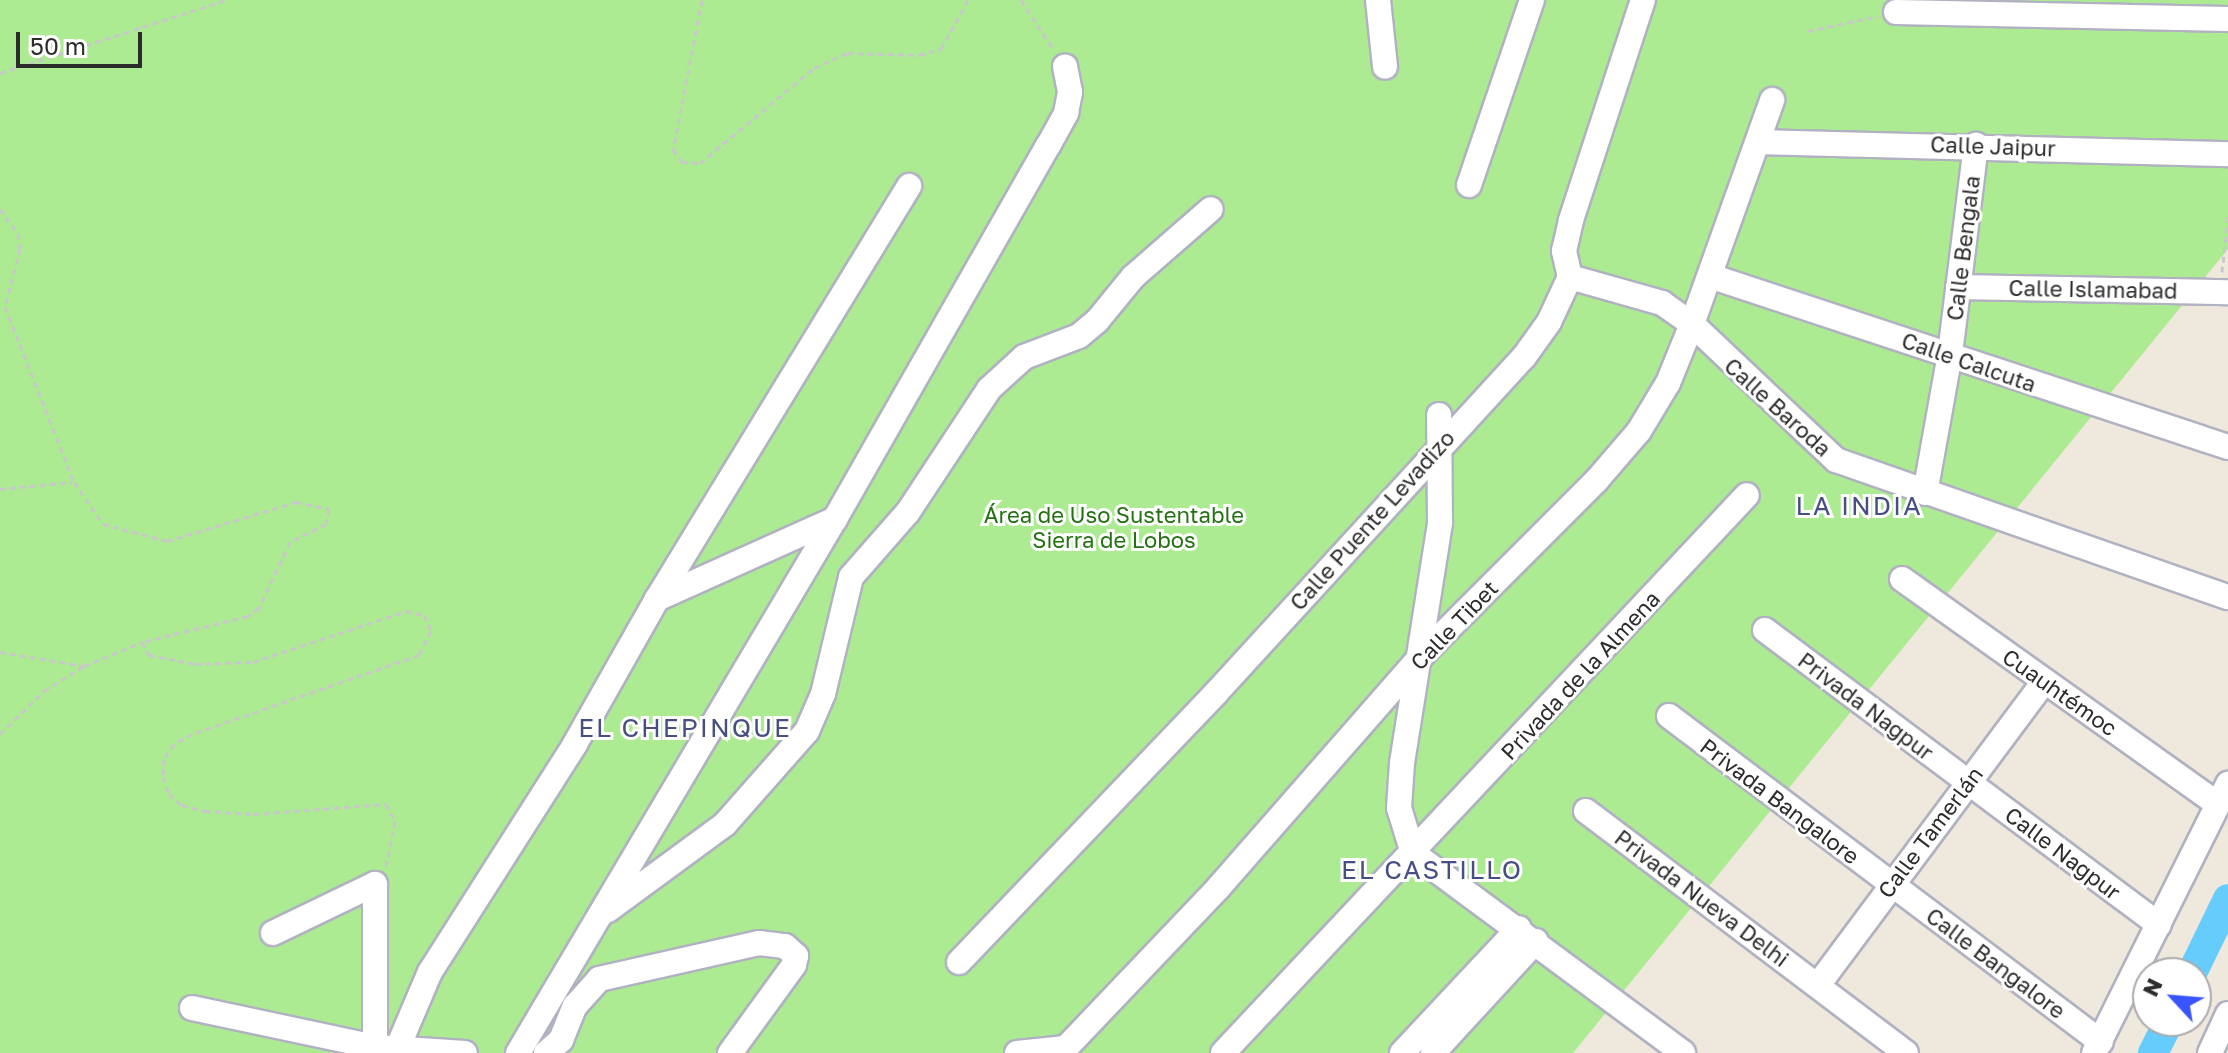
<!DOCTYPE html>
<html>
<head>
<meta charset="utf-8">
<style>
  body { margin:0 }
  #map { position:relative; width:2228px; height:1053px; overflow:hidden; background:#efe8dd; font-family:"Golos Text",sans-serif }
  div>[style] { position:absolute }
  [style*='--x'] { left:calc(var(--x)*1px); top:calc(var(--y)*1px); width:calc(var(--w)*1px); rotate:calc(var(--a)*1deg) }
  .green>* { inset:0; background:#adeb93 }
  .river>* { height:30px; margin:-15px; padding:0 15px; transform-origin:15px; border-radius:15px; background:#65ccfc }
  .path>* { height:3px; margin-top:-1.5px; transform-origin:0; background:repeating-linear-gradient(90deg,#c8c8c8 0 6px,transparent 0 10px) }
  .roads { filter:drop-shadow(2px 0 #b1b2c1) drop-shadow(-2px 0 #b1b2c1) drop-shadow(0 2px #b1b2c1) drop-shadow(0 -2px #b1b2c1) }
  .minor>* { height:24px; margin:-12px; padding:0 12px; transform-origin:12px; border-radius:12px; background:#fff }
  span { translate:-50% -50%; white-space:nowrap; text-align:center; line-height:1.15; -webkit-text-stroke:6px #fff; paint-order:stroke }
  .street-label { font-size:22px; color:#2c2c2c }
  .park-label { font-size:22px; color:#227212 }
  .quarter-label { font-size:26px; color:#474e82; letter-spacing:2px }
  .north { position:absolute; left:2132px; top:957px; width:80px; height:80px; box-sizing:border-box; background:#fff; border:2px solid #ababab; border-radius:50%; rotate:296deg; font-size:22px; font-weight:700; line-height:32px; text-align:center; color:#2c2c2c }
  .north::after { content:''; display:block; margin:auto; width:28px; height:36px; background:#3955ff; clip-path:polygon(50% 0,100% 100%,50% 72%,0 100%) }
  .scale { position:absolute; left:16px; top:32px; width:126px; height:36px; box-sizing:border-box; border:4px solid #2c2c2c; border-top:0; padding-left:10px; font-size:24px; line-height:28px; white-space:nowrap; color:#2c2c2c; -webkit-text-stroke:6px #fff; paint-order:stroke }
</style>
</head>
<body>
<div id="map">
  <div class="green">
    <i style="clip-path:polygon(0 0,2228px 0,2228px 249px,1573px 1053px,0 1053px)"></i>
  </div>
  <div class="river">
    <i style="--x:2192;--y:973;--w:82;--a:-64.1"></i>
    <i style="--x:2153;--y:1053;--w:36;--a:-63"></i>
  </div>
  <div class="path">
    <i style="--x:702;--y:0;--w:153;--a:100.9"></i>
    <i style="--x:673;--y:150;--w:15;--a:53"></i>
    <i style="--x:682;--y:162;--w:18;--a:3"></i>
    <i style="--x:700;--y:163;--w:148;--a:-39.8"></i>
    <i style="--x:814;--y:68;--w:37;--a:-24"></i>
    <i style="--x:848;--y:53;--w:71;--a:1.6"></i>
    <i style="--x:919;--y:55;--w:23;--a:-15"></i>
    <i style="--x:941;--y:49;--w:56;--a:-61.1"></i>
    <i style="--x:1021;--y:0;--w:60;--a:56.6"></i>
    <i style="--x:1808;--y:31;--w:72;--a:-12.1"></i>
    <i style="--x:0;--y:73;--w:237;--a:-17.9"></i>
    <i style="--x:0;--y:209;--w:31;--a:54"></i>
    <i style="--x:18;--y:234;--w:15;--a:82"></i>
    <i style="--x:20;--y:249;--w:60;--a:104.5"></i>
    <i style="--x:5;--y:307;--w:188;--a:68.5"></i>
    <i style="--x:74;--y:482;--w:51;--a:55.4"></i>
    <i style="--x:103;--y:524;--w:66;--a:14.9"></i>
    <i style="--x:167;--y:541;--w:135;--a:-16.8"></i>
    <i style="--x:296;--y:502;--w:34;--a:12"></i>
    <i style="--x:329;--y:509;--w:15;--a:101"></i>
    <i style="--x:326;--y:524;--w:40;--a:153.4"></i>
    <i style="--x:290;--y:542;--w:73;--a:115.2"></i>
    <i style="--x:259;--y:608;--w:14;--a:144"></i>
    <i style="--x:248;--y:616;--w:109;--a:166.2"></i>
    <i style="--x:142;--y:642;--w:15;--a:62"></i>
    <i style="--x:149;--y:655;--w:47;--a:11.1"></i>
    <i style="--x:195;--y:664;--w:58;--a:-2"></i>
    <i style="--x:253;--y:662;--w:161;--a:-18.4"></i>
    <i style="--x:406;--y:611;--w:18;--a:13"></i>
    <i style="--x:424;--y:615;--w:17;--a:66"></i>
    <i style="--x:431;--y:631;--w:27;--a:117"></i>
    <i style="--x:419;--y:655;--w:240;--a:160.8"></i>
    <i style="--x:192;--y:734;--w:21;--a:151"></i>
    <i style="--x:174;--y:744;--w:18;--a:124"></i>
    <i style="--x:164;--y:759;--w:18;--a:93"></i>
    <i style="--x:163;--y:777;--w:18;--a:71"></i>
    <i style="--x:169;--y:794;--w:17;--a:40"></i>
    <i style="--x:182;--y:805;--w:24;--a:15"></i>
    <i style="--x:205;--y:811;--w:49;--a:3.5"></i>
    <i style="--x:254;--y:814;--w:132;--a:-4.3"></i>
    <i style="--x:386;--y:804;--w:19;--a:62"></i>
    <i style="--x:395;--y:821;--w:47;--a:101.1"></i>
    <i style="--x:2222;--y:272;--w:56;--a:-83.9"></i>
    <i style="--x:0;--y:489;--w:72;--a:-5.6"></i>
    <i style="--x:0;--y:652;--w:85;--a:9.5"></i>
    <i style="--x:0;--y:734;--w:62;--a:-44.3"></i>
    <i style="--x:44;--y:691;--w:47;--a:-32"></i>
    <i style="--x:84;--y:666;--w:63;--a:-22.5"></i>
  </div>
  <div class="roads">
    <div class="minor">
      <i style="--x:1378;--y:0;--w:67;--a:84"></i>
      <i style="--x:1896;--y:12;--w:332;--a:1.2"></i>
      <i style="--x:1758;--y:142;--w:470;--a:1.5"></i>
      <i style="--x:1469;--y:185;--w:195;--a:-71.2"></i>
      <i style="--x:1710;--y:276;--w:545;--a:18.27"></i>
      <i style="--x:1570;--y:277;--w:96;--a:15.8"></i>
      <i style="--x:1662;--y:303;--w:37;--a:35"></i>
      <i style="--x:1692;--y:324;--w:198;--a:43.4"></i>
      <i style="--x:1836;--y:460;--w:415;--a:19.3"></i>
      <i style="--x:1958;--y:287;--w:270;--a:1.1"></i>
      <i style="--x:1925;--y:493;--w:141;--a:-79.8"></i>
      <i style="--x:1950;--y:354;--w:211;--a:-82.9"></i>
      <i style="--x:1902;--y:579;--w:388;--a:35.5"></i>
      <i style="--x:657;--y:599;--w:195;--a:-24.2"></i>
      <i style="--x:1765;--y:630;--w:492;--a:36.8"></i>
      <i style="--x:1669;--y:716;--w:541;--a:37.04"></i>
      <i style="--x:1586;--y:811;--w:401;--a:37.1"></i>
      <i style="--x:1413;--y:853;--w:47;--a:-107.3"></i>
      <i style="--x:1399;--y:808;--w:45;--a:-86.2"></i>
      <i style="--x:1402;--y:763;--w:244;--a:-81"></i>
      <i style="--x:1440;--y:522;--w:107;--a:-90.5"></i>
      <i style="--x:1413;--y:853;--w:336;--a:36.5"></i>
      <i style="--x:608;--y:910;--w:145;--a:-36.3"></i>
      <i style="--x:725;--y:824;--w:124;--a:-48.6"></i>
      <i style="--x:807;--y:731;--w:40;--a:-66.6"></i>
      <i style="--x:823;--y:694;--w:120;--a:-76.5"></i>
      <i style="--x:851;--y:577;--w:86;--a:-48.8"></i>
      <i style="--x:908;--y:512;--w:147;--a:-56.6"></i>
      <i style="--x:989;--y:389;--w:47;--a:-42.4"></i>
      <i style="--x:1024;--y:357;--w:59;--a:-20.9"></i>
      <i style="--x:1079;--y:336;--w:23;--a:-40"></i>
      <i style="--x:1097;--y:321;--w:57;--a:-50.7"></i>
      <i style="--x:1133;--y:277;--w:103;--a:-41.1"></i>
      <i style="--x:273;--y:933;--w:113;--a:-25.7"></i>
      <i style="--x:375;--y:884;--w:163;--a:90"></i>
      <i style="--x:959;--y:962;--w:371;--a:-46.3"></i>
      <i style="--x:1215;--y:694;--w:457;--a:-47.5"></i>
      <i style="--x:1524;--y:357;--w:43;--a:-54.5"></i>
      <i style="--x:1549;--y:322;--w:50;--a:-65"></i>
      <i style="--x:1570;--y:277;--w:27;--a:-103"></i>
      <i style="--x:1564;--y:251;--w:32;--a:-77"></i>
      <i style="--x:1571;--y:220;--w:231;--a:-71.9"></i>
      <i style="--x:1818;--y:985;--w:379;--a:-53.3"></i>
      <i style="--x:192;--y:1008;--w:187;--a:12"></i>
      <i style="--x:375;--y:1047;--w:90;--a:3.8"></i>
      <i style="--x:398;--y:1047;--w:82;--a:-66.9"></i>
      <i style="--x:430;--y:972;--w:270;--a:-57.5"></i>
      <i style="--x:575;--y:744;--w:167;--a:-60.5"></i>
      <i style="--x:657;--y:599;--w:484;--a:-58.6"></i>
      <i style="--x:518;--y:1053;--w:621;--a:-59.31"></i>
      <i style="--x:835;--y:519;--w:430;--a:-60.3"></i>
      <i style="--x:1048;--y:146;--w:38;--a:-61"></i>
      <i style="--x:1066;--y:113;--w:21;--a:-79"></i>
      <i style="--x:1070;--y:92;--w:26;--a:-101"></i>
      <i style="--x:546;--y:1053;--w:20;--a:-41"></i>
      <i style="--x:561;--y:1040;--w:37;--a:-68"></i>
      <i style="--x:575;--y:1006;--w:36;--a:-48"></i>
      <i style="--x:599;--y:979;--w:164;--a:-12.7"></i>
      <i style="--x:759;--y:943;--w:26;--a:7"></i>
      <i style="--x:785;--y:946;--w:15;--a:42"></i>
      <i style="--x:796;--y:956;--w:9;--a:103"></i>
      <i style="--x:794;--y:965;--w:109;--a:126"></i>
      <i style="--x:1017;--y:1053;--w:49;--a:-5.8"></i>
      <i style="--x:1061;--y:1053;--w:229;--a:-46.4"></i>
      <i style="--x:1219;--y:887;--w:308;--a:-48.8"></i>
      <i style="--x:1422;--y:655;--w:246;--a:-45"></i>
      <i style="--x:1596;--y:481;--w:66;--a:-49.3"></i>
      <i style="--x:1639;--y:431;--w:56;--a:-58.9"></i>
      <i style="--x:1668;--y:383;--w:64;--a:-67.9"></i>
      <i style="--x:1692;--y:324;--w:238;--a:-70.3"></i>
      <i style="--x:1223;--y:1053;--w:765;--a:-46.8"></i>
      <i style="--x:1402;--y:1053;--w:171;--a:-46.9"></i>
      <i style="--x:1433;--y:1053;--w:152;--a:-47.4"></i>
      <i style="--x:2094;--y:1053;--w:301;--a:-63.5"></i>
      <i style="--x:2210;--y:1053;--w:43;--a:-65.2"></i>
    </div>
  </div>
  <div class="street-label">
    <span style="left:1993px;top:146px;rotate:2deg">Calle Jaipur</span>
    <span style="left:1963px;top:248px;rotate:-83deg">Calle Bengala</span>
    <span style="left:2093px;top:289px;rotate:1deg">Calle Islamabad</span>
    <span style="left:1969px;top:362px;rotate:19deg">Calle Calcuta</span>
    <span style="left:1778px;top:407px;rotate:42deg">Calle Baroda</span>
    <span style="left:1372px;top:520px;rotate:-48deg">Calle Puente Levadizo</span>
    <span style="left:1454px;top:625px;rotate:-46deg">Calle Tibet</span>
    <span style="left:1580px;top:675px;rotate:-47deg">Privada de la Almena</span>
    <span style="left:2060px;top:692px;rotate:35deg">Cuauhtémoc</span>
    <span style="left:1866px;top:706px;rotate:37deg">Privada Nagpur</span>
    <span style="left:1780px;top:801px;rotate:37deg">Privada Bangalore</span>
    <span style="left:1930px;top:832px;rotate:-53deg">Calle Tamerlán</span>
    <span style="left:2063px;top:853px;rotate:37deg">Calle Nagpur</span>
    <span style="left:1702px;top:898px;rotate:37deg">Privada Nueva Delhi</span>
    <span style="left:1996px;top:963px;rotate:37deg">Calle Bangalore</span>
  </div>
  <div class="park-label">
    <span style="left:1114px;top:527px">Área de Uso Sustentable<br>Sierra de Lobos</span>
  </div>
  <div class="quarter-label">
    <span style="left:1859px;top:506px">LA INDIA</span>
    <span style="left:685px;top:728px">EL CHEPINQUE</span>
    <span style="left:1432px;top:870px">EL CASTILLO</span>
  </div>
  <div class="north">N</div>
  <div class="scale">50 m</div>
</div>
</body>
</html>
